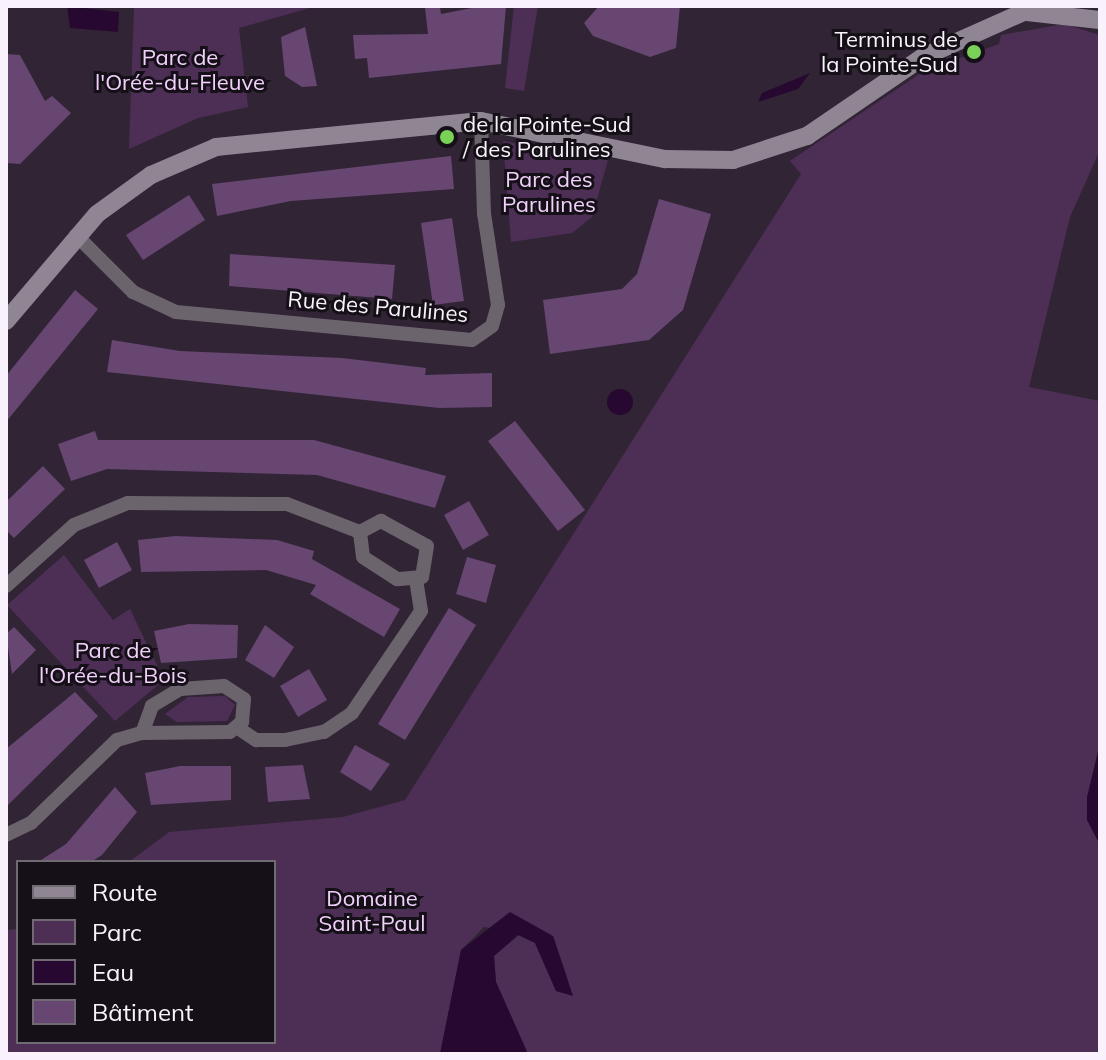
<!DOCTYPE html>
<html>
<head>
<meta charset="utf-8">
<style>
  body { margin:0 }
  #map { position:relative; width:1106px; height:1060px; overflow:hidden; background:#312435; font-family:Mulish,sans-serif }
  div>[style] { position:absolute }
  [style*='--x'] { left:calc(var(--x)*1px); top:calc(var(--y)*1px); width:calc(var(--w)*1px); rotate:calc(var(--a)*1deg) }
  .green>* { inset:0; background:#4d2f56 }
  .water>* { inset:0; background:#270830 }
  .round { border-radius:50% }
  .building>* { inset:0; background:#674672 }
  .street>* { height:14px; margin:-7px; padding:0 7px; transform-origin:7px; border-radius:7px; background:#6b646d }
  .secondary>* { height:18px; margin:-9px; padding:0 9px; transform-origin:9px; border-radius:9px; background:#908693 }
  .dots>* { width:22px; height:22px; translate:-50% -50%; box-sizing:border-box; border:4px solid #151017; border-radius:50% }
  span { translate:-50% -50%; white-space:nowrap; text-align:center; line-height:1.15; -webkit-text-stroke:6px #151017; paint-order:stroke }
  .poi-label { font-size:22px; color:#f9f1fc }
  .right { translate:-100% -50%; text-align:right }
  .left { translate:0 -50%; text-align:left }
  .park-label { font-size:22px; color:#f1d1fb }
  .street-label { font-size:22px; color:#f9f1fc }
  .frame { position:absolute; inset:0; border:8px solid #f9f1fc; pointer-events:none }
  .legend { position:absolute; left:16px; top:860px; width:260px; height:184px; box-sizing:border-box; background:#151017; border:2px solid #706a73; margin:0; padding:10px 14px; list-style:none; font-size:24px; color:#f9f1fc }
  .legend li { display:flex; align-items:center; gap:16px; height:40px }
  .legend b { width:40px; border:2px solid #706a73 }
</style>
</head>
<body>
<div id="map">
  <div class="green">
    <i style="clip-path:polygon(134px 6px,317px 6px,239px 28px,248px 107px,198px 118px,129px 149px)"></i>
    <i style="clip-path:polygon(514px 6px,538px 6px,524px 91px,505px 88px)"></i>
    <i style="clip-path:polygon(1064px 24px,1100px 35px,1100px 150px,1070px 217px,1029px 387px,1100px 401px,1100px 1054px,528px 1054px,496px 982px,494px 956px,519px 935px,535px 943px,556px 991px,572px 995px,565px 971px,553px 936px,484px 927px,461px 950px,440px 1054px,6px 1054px,6px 930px,18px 929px,18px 1042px,274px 1042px,274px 862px,129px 862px,169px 832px,343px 817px,405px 800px,789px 193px,801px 174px,790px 161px,924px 71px,999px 44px,1001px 35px)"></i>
    <i style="clip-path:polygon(503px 141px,608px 160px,592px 217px,572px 233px,511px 242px)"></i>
    <i style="clip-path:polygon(64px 555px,113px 620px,130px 609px,164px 680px,115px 721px,7px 605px)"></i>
    <i style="clip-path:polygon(225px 696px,235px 705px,227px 721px,177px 722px,165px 714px,188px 697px)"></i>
  </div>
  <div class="water">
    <i style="clip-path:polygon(67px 6px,119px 12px,118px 32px,70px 28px)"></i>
    <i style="clip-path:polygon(810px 73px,798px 89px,758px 102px,762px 93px)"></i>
    <i class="round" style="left:607px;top:389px;width:26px;height:26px"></i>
    <i style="clip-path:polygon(1100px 743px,1100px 845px,1087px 820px,1087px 797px)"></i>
    <i style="clip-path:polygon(510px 912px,553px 936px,573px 996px,556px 991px,535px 943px,518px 935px,494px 956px,496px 982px,528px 1054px,440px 1054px,461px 950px)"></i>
  </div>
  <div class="building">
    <i style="clip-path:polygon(482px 6px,506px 6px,501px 64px,369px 78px,367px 58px,355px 59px,353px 35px,428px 34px,425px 8px,440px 7px,441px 14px)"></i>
    <i style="clip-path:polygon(599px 6px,680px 6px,676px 48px,650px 57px,593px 36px,584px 23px)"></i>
    <i style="clip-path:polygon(305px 27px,317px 86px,302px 87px,285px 76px,281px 37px)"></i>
    <i style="clip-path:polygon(6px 54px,20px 55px,45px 101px,52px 96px,71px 113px,20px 164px,6px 163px)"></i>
    <i style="clip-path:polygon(451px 156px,454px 189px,291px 201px,217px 216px,212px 184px)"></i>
    <i style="clip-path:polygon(189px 195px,205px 220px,143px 260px,126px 235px)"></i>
    <i style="clip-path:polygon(659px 199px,711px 214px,683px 310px,649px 340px,550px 354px,543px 300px,622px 289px,637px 274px)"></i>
    <i style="clip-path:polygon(452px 218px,464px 301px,433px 305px,421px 223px)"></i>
    <i style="clip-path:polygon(230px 254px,395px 265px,392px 299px,229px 286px)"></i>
    <i style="clip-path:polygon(75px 290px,98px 309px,6px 422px,6px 376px)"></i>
    <i style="clip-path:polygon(112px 340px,180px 351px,342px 358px,426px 368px,425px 375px,492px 373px,492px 407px,439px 408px,107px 372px)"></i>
    <i style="clip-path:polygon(515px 421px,585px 510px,558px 531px,488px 441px)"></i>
    <i style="clip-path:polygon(95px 431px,98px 440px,314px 440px,446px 476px,435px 508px,317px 475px,107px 469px,71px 481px,58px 444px)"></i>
    <i style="clip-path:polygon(43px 466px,65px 489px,14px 538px,6px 530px,6px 502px)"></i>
    <i style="clip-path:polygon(469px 501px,489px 535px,463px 550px,444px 515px)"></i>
    <i style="clip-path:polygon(175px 536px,277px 540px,314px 551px,312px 559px,400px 609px,384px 637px,310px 594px,316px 585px,266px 570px,141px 572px,138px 540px)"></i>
    <i style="clip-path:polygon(117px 542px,132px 570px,99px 588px,84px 560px)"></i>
    <i style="clip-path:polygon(467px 557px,496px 565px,486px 603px,456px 594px)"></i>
    <i style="clip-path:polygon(449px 608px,476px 625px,405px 740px,378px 724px)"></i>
    <i style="clip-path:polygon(189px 624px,238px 625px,237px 658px,161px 663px,154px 631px)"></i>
    <i style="clip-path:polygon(265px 625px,294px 647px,274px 678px,245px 660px)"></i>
    <i style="clip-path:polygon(14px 627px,36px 650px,12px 674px,6px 634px)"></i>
    <i style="clip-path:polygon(309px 669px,327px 700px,298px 717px,280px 686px)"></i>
    <i style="clip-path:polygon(75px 692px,98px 716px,6px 807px,6px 749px)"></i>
    <i style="clip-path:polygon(355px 745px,390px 764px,371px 791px,340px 772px)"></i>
    <i style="clip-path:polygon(303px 765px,310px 799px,268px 802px,265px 767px)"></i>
    <i style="clip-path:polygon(180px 766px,231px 766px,231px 800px,151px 805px,145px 773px)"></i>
    <i style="clip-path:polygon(115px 787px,137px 812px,102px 855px,91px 862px,38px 862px,66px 844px)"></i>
  </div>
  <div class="street">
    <i style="--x:76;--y:235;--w:81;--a:45"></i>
    <i style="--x:133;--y:292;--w:47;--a:24.9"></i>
    <i style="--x:176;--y:312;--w:297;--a:5.4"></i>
    <i style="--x:472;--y:340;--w:24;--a:-35"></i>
    <i style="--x:492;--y:326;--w:22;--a:-74"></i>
    <i style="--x:498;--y:305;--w:92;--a:-98.7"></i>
    <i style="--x:484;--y:214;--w:93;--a:-91.8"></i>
    <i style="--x:381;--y:521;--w:52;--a:28.5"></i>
    <i style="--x:427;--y:546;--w:31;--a:99"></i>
    <i style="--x:422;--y:577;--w:25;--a:175"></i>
    <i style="--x:397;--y:579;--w:40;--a:-147.1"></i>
    <i style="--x:363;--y:557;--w:25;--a:-97"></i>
    <i style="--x:360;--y:532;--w:24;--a:-28"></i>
    <i style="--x:6;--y:586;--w:91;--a:-41.9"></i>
    <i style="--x:74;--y:525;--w:58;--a:-22.2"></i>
    <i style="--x:128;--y:503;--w:159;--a:0.4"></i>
    <i style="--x:287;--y:504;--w:78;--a:21"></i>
    <i style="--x:238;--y:728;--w:22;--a:34"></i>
    <i style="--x:256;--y:740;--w:29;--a:0"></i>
    <i style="--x:285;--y:740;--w:40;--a:-12"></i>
    <i style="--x:324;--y:732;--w:34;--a:-34"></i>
    <i style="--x:352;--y:713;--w:123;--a:-55.9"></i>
    <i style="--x:421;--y:611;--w:31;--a:-99"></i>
    <i style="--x:6;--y:835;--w:28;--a:-26"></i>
    <i style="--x:31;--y:823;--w:120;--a:-44"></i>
    <i style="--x:117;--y:740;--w:26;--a:-16"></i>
    <i style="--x:142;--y:733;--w:88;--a:-0.7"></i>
    <i style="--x:230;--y:732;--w:16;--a:-40"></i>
    <i style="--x:242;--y:722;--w:23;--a:-85"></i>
    <i style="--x:244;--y:699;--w:24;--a:-147"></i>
    <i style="--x:224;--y:686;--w:44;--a:176.1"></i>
    <i style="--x:180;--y:689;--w:33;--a:149"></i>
    <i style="--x:152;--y:706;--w:29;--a:110"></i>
  </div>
  <div class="secondary">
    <i style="--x:1027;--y:12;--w:73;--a:6.3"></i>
    <i style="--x:6;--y:321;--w:140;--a:-49.6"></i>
    <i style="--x:97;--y:214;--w:67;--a:-35.8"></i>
    <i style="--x:151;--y:175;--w:71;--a:-23.3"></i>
    <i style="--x:216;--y:147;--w:266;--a:-5.6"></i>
    <i style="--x:481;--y:121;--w:188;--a:11.7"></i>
    <i style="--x:665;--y:159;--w:68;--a:0.8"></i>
    <i style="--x:733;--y:160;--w:78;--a:-18"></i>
    <i style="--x:807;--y:136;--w:140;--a:-34.3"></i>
    <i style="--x:923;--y:57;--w:125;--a:-24.1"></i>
  </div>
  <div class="dots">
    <i style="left:974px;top:52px;background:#79d157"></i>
    <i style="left:447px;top:137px;background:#79d157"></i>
  </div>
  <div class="poi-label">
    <span class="right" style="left:958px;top:52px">Terminus de<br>la Pointe-Sud</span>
    <span class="left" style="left:463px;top:137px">de la Pointe-Sud<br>/ des Parulines</span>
  </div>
  <div class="park-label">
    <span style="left:180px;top:70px">Parc de<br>l'Orée-du-Fleuve</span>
    <span style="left:549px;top:192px">Parc des<br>Parulines</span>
    <span style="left:113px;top:663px">Parc de<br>l'Orée-du-Bois</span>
    <span style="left:372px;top:911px">Domaine<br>Saint-Paul</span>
  </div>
  <div class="street-label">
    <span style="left:378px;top:307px;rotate:5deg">Rue des Parulines</span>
  </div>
  <div class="frame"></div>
  <ul class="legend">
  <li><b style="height:10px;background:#908693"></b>Route</li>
  <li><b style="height:22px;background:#4d2f56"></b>Parc</li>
  <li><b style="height:22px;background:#270830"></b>Eau</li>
  <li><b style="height:22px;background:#674672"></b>Bâtiment</li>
  </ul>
</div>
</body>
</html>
